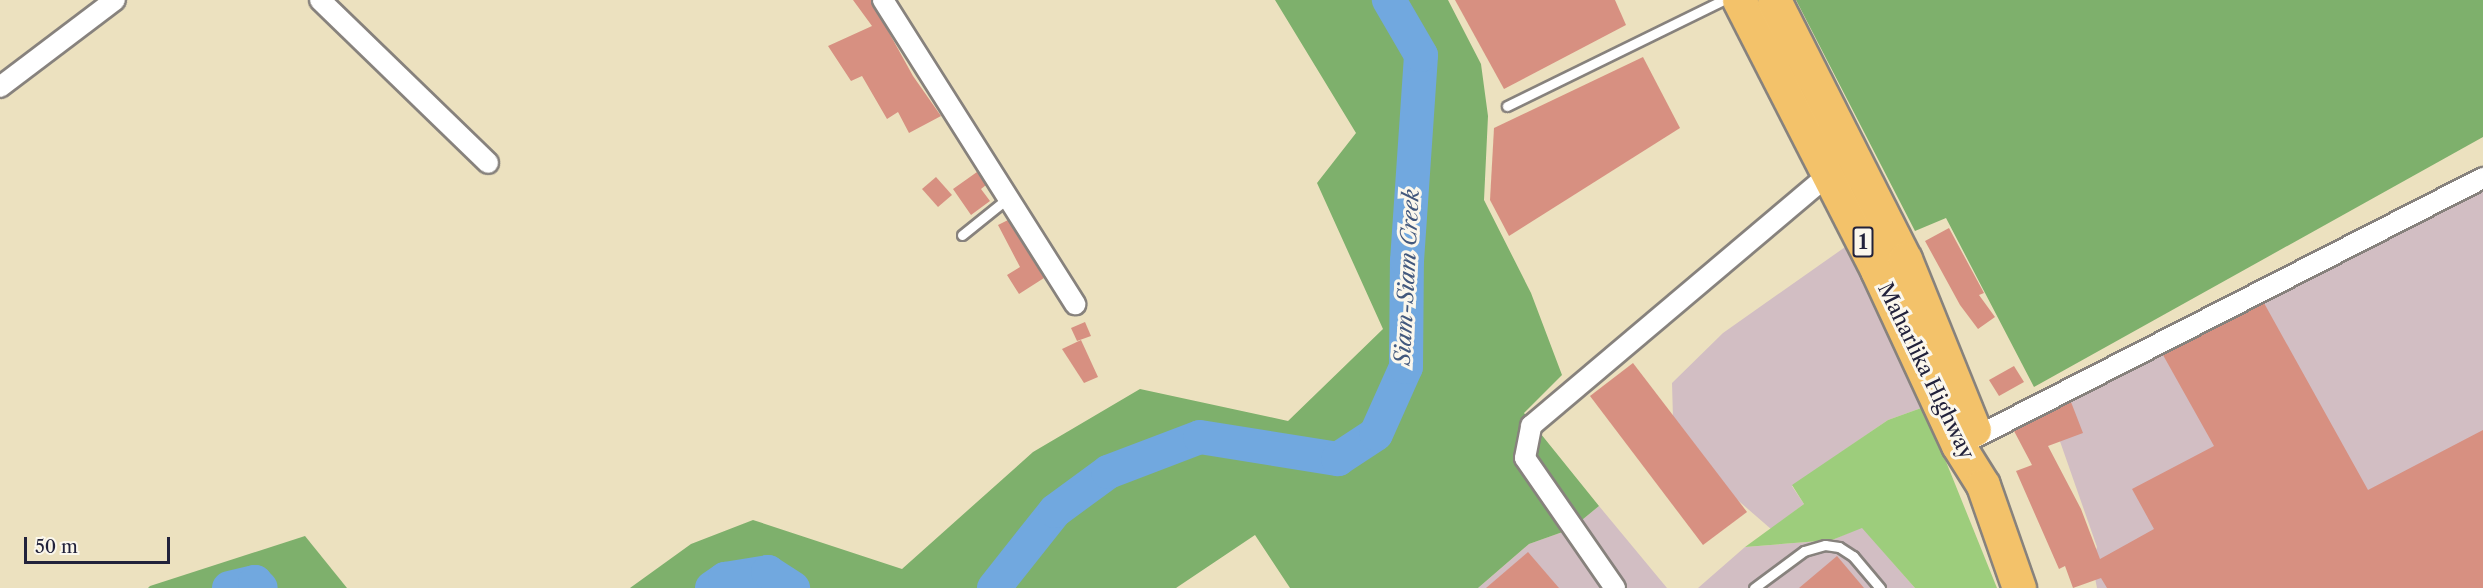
<!DOCTYPE html>
<html>
<head>
<meta charset="utf-8">
<style>
  body { margin:0 }
  #map { position:relative; width:2483px; height:588px; overflow:hidden; background:#ece1bf; font-family:"Libre Caslon Text",serif }
  div>[style] { position:absolute }
  [style*='--x'] { left:calc(var(--x)*1px); top:calc(var(--y)*1px); width:calc(var(--w)*1px); rotate:calc(var(--a)*1deg) }
  .industrial>* { inset:0; background:#d2bec3 }
  .green>* { inset:0; background:#9dcd7c }
  .forest>* { inset:0; background:#7eb06c }
  .river>* { height:34px; margin:-17px; padding:0 17px; transform-origin:17px; border-radius:17px; background:#71a8df }
  .building>* { inset:0; background:#d79081 }
  .roads { filter:drop-shadow(2px 0 #87827d) drop-shadow(-2px 0 #87827d) drop-shadow(0 2px #87827d) drop-shadow(0 -2px #87827d) }
  .lane>* { height:9px; margin:-4.5px; padding:0 4.5px; transform-origin:4.5px; border-radius:4.5px; background:#fff }
  .street>* { height:20px; margin:-10px; padding:0 10px; transform-origin:10px; border-radius:10px; background:#fff }
  .highway>* { height:33px; margin:-16.5px; padding:0 16.5px; transform-origin:16.5px; border-radius:16.5px; background:#f3c26a }
  span { translate:-50% -50%; white-space:nowrap; text-align:center; line-height:1.15; -webkit-text-stroke:6px #fbf7ec; paint-order:stroke }
  .shield-label span { padding:2px 4px; background:#fbf7ec; border:2px solid; border-radius:4px; -webkit-text-stroke-width:0 }
  .shield-label { font-size:20px; color:#22223b; font-weight:700 }
  .street-label { font-size:21px; color:#22223b }
  .water-label { font-size:22px; color:#42587d; font-style:italic }
  .scale { position:absolute; left:24px; top:537px; width:146px; height:27px; box-sizing:border-box; border:3px solid #22223b; border-top:0; padding-left:8px; font-size:18px; line-height:21px; white-space:nowrap; color:#22223b; -webkit-text-stroke:4px #fbf7ec; paint-order:stroke }
</style>
</head>
<body>
<div id="map">
  <div class="industrial">
    <i style="clip-path:polygon(2483px 179px,2483px 588px,2097px 588px,2092px 563px,2097px 547px,2049px 410px,2262px 305px)"></i>
    <i style="clip-path:polygon(1848px 245px,1924px 407px,1888px 420px,1792px 486px,1804px 504px,1771px 529px,1719px 484px,1673px 419px,1672px 383px,1723px 333px)"></i>
    <i style="clip-path:polygon(1599px 506px,1667px 588px,1478px 588px,1529px 544px,1571px 529px)"></i>
    <i style="clip-path:polygon(1862px 527px,1915px 588px,1698px 588px,1745px 547px,1832px 540px)"></i>
  </div>
  <div class="green">
    <i style="clip-path:polygon(1924px 407px,1997px 588px,1915px 588px,1862px 528px,1832px 540px,1745px 547px,1804px 504px,1792px 485px,1888px 420px)"></i>
  </div>
  <div class="forest">
    <i style="clip-path:polygon(1275px 0,1448px 0,1481px 64px,1488px 116px,1484px 200px,1531px 293px,1562px 375px,1524px 413px,1599px 506px,1571px 529px,1529px 544px,1478px 588px,1290px 588px,1255px 535px,1176px 588px,630px 588px,691px 544px,753px 520px,902px 569px,1033px 452px,1140px 389px,1288px 421px,1383px 329px,1317px 183px,1356px 133px)"></i>
    <i style="clip-path:polygon(1796px 0,2483px 0,2483px 137px,2034px 387px,1946px 218px,1915px 231px)"></i>
    <i style="clip-path:polygon(305px 536px,347px 588px,148px 588px,150px 586px)"></i>
  </div>
  <div class="river">
    <i style="--x:229;--y:588;--w:27;--a:-13"></i>
    <i style="--x:255;--y:582;--w:8;--a:45"></i>
    <i style="--x:712;--y:588;--w:16;--a:-35"></i>
    <i style="--x:725;--y:579;--w:44;--a:-9.2"></i>
    <i style="--x:768;--y:572;--w:30;--a:33"></i>
    <i style="--x:994;--y:588;--w:98;--a:-51.6"></i>
    <i style="--x:1055;--y:511;--w:66;--a:-36.3"></i>
    <i style="--x:1108;--y:472;--w:98;--a:-20.8"></i>
    <i style="--x:1200;--y:437;--w:140;--a:9.1"></i>
    <i style="--x:1338;--y:459;--w:45;--a:-33.3"></i>
    <i style="--x:1376;--y:434;--w:73;--a:-65.9"></i>
    <i style="--x:1406;--y:367;--w:106;--a:-89.5"></i>
    <i style="--x:1407;--y:261;--w:206;--a:-86.1"></i>
    <i style="--x:1421;--y:55;--w:64;--a:-120.2"></i>
  </div>
  <div class="building">
    <i style="clip-path:polygon(853px 0,871px 0,913px 76px,941px 116px,909px 133px,898px 112px,887px 119px,862px 76px,851px 81px,828px 46px,872px 26px)"></i>
    <i style="clip-path:polygon(1455px 0,1615px 0,1626px 25px,1504px 89px)"></i>
    <i style="clip-path:polygon(1643px 57px,1680px 128px,1509px 236px,1490px 200px,1494px 128px)"></i>
    <i style="clip-path:polygon(977px 172px,986px 185px,981px 189px,990px 201px,971px 215px,953px 189px)"></i>
    <i style="clip-path:polygon(936px 177px,952px 195px,938px 207px,922px 189px)"></i>
    <i style="clip-path:polygon(1008px 220px,1044px 278px,1019px 294px,1007px 275px,1020px 267px,998px 225px)"></i>
    <i style="clip-path:polygon(1949px 228px,1984px 293px,1979px 295px,1995px 317px,1978px 329px,1960px 305px,1925px 241px)"></i>
    <i style="clip-path:polygon(2264px 303px,2368px 490px,2483px 430px,2483px 588px,2107px 588px,2101px 578px,2073px 588px,2065px 566px,2059px 569px,2016px 471px,2032px 465px,2014px 431px,2071px 402px,2083px 433px,2048px 446px,2081px 509px,2100px 559px,2154px 529px,2132px 489px,2214px 446px,2163px 355px)"></i>
    <i style="clip-path:polygon(1085px 322px,1091px 336px,1077px 341px,1071px 328px)"></i>
    <i style="clip-path:polygon(1081px 340px,1098px 377px,1084px 383px,1062px 349px)"></i>
    <i style="clip-path:polygon(1633px 363px,1747px 512px,1703px 545px,1590px 396px)"></i>
    <i style="clip-path:polygon(2014px 366px,2024px 382px,1999px 396px,1989px 380px)"></i>
    <i style="clip-path:polygon(1528px 552px,1559px 588px,1486px 588px)"></i>
    <i style="clip-path:polygon(1837px 556px,1864px 588px,1799px 588px)"></i>
  </div>
  <div class="roads">
    <div class="lane">
      <i style="--x:1507;--y:106;--w:241;--a:-26.1"></i>
      <i style="--x:962;--y:235;--w:59;--a:-38.8"></i>
      <i style="--x:1754;--y:588;--w:62;--a:-36.5"></i>
      <i style="--x:1804;--y:551;--w:22;--a:-16"></i>
      <i style="--x:1825;--y:545;--w:14;--a:8"></i>
      <i style="--x:1839;--y:547;--w:17;--a:33"></i>
      <i style="--x:1853;--y:556;--w:42;--a:49.8"></i>
    </div>
    <div class="street">
      <i style="--x:320;--y:0;--w:234;--a:44.1"></i>
      <i style="--x:883;--y:0;--w:360;--a:57.7"></i>
      <i style="--x:0;--y:87;--w:144;--a:-37.1"></i>
      <i style="--x:1966;--y:442;--w:581;--a:-27.05"></i>
      <i style="--x:1615;--y:588;--w:158;--a:-124.7"></i>
      <i style="--x:1525;--y:458;--w:33;--a:-79"></i>
      <i style="--x:1531;--y:426;--w:390;--a:-40.2"></i>
    </div>
    <div class="highway">
      <i style="--x:1739;--y:0;--w:303;--a:62.9"></i>
      <i style="--x:1877;--y:270;--w:193;--a:65.2"></i>
      <i style="--x:1958;--y:445;--w:47;--a:58"></i>
      <i style="--x:1983;--y:485;--w:109;--a:70.7"></i>
      <i style="--x:1774;--y:0;--w:290;--a:63.2"></i>
      <i style="--x:1905;--y:259;--w:184;--a:68"></i>
    </div>
  </div>
  <div class="shield-label">
    <span style="left:1863px;top:242px">1</span>
  </div>
  <div class="street-label">
    <span style="left:1926px;top:371px;rotate:64deg">Maharlika Highway</span>
  </div>
  <div class="water-label">
    <span style="left:1407px;top:277px;rotate:-87deg">Siam-Siam Creek</span>
  </div>
  <div class="scale">50 m</div>
</div>
</body>
</html>
